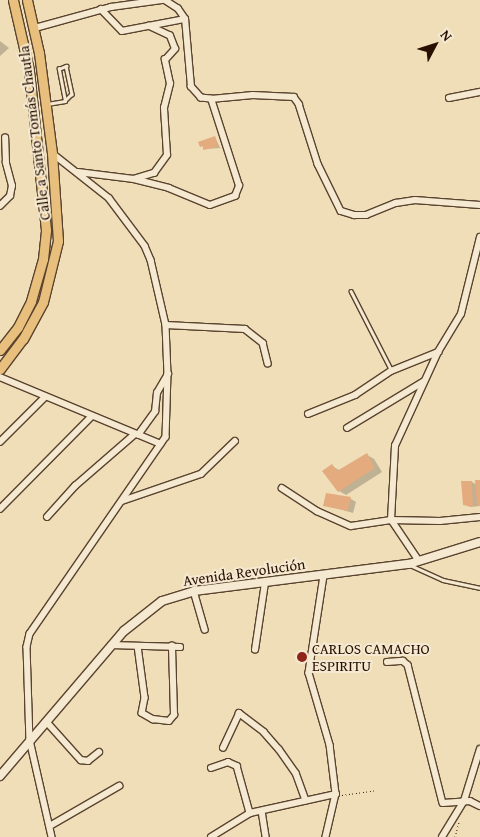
<!DOCTYPE html>
<html>
<head>
<meta charset="utf-8">
<style>
  body { margin:0 }
  #map { position:relative; width:480px; height:837px; overflow:hidden; background:#efdeb8; font-family:"Gentium Book Plus",serif }
  div>[style] { position:absolute }
  [style*='--x'] { left:calc(var(--x)*1px); top:calc(var(--y)*1px); width:calc(var(--w)*1px); rotate:calc(var(--a)*1deg) }
  .shadow>* { inset:0; background:#0003 }
  .building>* { inset:0; background:#e4ab7f }
  .path>* { height:1px; margin-top:-0.5px; transform-origin:0; background:repeating-linear-gradient(90deg,#280f00 0 1px,transparent 0 3.5px) }
  .roads { filter:drop-shadow(1px 0 #5a432e) drop-shadow(-1px 0 #5a432e) drop-shadow(0 1px #5a432e) drop-shadow(0 -1px #5a432e) }
  .lane>* { height:2.5px; margin:-1.25px; padding:0 1.25px; transform-origin:1.25px; border-radius:1.25px; background:#f5ead1 }
  .street>* { height:5.5px; margin:-2.75px; padding:0 2.75px; transform-origin:2.75px; border-radius:2.75px; background:#f5ead1 }
  .secondary>* { height:8px; margin:-4px; padding:0 4px; transform-origin:4px; border-radius:4px; background:#f5ead1 }
  .primary>* { height:9px; margin:-4.5px; padding:0 4.5px; transform-origin:4.5px; border-radius:4.5px; background:#e8bf7c }
  .dots>* { width:14px; height:14px; translate:-50% -50%; box-sizing:border-box; border:2px solid #f5ead1; border-radius:50% }
  span { translate:-50% -50%; white-space:nowrap; text-align:center; line-height:1.15; -webkit-text-stroke:4px #f5ead1; paint-order:stroke }
  .street-label { font-size:15px; color:#280f00 }
  .poi-label { font-size:15px; color:#280f00 }
  .left { translate:0 -50%; text-align:left }
  .north { position:absolute; left:410px; top:20px; width:50px; height:50px; -webkit-text-stroke:4px #f5ead1; paint-order:stroke; rotate:50deg; font-size:14px; font-weight:700; line-height:20px; text-align:center; color:#280f00 }
  .north::after { content:''; display:block; margin:auto; width:18px; height:22px; background:#280f00; clip-path:polygon(50% 0,100% 100%,50% 72%,0 100%) }
</style>
</head>
<body>
<div id="map">
  <div class="shadow">
    <i style="clip-path:polygon(0 41px,9px 48px,0 56px)"></i>
    <i style="clip-path:polygon(215px 137px,220px 148px,204px 149px,200px 142px)"></i>
    <i style="clip-path:polygon(367px 455px,374px 459px,382px 472px,346px 495px,339px 491px,332px 466px,339px 470px)"></i>
    <i style="clip-path:polygon(480px 481px,480px 506px,470px 507px,464px 504px,472px 482px,477px 485px)"></i>
    <i style="clip-path:polygon(351px 499px,356px 502px,353px 513px,325px 505px)"></i>
  </div>
  <div class="building">
    <i style="clip-path:polygon(215px 136px,218px 147px,203px 150px,203px 146px,200px 147px,198px 142px)"></i>
    <i style="clip-path:polygon(367px 453px,375px 468px,338px 492px,322px 471px,332px 464px,337px 471px)"></i>
    <i style="clip-path:polygon(475px 480px,480px 480px,480px 506px,477px 506px)"></i>
    <i style="clip-path:polygon(461px 481px,472px 481px,473px 507px,463px 505px)"></i>
    <i style="clip-path:polygon(326px 493px,351px 497px,348px 511px,323px 506px)"></i>
  </div>
  <div class="path">
    <i style="--x:342;--y:795;--w:35;--a:-8"></i>
    <i style="--x:455;--y:837;--w:16;--a:-75"></i>
  </div>
  <div class="roads">
    <div class="lane">
      <i style="--x:66;--y:66;--w:29;--a:78"></i>
      <i style="--x:72;--y:94;--w:10;--a:135"></i>
      <i style="--x:65;--y:101;--w:33;--a:-101"></i>
      <i style="--x:59;--y:69;--w:8;--a:-23"></i>
      <i style="--x:47;--y:104;--w:18;--a:-9"></i>
      <i style="--x:351;--y:291;--w:88;--a:62.9"></i>
      <i style="--x:412;--y:566;--w:34;--a:24"></i>
      <i style="--x:443;--y:580;--w:38;--a:12"></i>
    </div>
    <div class="street">
      <i style="--x:101;--y:9;--w:30;--a:46"></i>
      <i style="--x:122;--y:31;--w:64;--a:-10.8"></i>
      <i style="--x:35;--y:28;--w:79;--a:-15.4"></i>
      <i style="--x:111;--y:7;--w:51;--a:-7.8"></i>
      <i style="--x:449;--y:98;--w:32;--a:-11"></i>
      <i style="--x:211;--y:99;--w:42;--a:-5.4"></i>
      <i style="--x:253;--y:95;--w:41;--a:2.8"></i>
      <i style="--x:294;--y:97;--w:9;--a:54"></i>
      <i style="--x:299;--y:104;--w:63;--a:72.4"></i>
      <i style="--x:318;--y:164;--w:52;--a:63.9"></i>
      <i style="--x:341;--y:211;--w:14;--a:17"></i>
      <i style="--x:354;--y:215;--w:12;--a:0"></i>
      <i style="--x:366;--y:215;--w:32;--a:-22"></i>
      <i style="--x:396;--y:203;--w:19;--a:-9"></i>
      <i style="--x:415;--y:200;--w:65;--a:4.4"></i>
      <i style="--x:52;--y:153;--w:73;--a:38.3"></i>
      <i style="--x:109;--y:198;--w:60;--a:53.1"></i>
      <i style="--x:145;--y:246;--w:15;--a:67"></i>
      <i style="--x:151;--y:260;--w:67;--a:77"></i>
      <i style="--x:166;--y:325;--w:49;--a:87.7"></i>
      <i style="--x:168;--y:374;--w:63;--a:91.8"></i>
      <i style="--x:166;--y:437;--w:239;--a:124.6"></i>
      <i style="--x:30;--y:634;--w:13;--a:103"></i>
      <i style="--x:27;--y:647;--w:93;--a:88.2"></i>
      <i style="--x:30;--y:740;--w:99;--a:77.2"></i>
      <i style="--x:78;--y:172;--w:56;--a:7.1"></i>
      <i style="--x:134;--y:179;--w:21;--a:-17"></i>
      <i style="--x:154;--y:173;--w:22;--a:-54"></i>
      <i style="--x:167;--y:155;--w:47;--a:-93.7"></i>
      <i style="--x:164;--y:108;--w:25;--a:-76"></i>
      <i style="--x:170;--y:84;--w:25;--a:-102"></i>
      <i style="--x:165;--y:60;--w:15;--a:-48"></i>
      <i style="--x:175;--y:49;--w:14;--a:-111"></i>
      <i style="--x:170;--y:36;--w:23;--a:-155"></i>
      <i style="--x:134;--y:179;--w:36;--a:14"></i>
      <i style="--x:169;--y:188;--w:44;--a:22.5"></i>
      <i style="--x:210;--y:205;--w:27;--a:-20"></i>
      <i style="--x:235;--y:196;--w:11;--a:-68"></i>
      <i style="--x:239;--y:186;--w:91;--a:-107.8"></i>
      <i style="--x:211;--y:99;--w:10;--a:-174"></i>
      <i style="--x:201;--y:98;--w:15;--a:-132"></i>
      <i style="--x:191;--y:87;--w:68;--a:-95"></i>
      <i style="--x:185;--y:19;--w:12;--a:-125"></i>
      <i style="--x:178;--y:9;--w:17;--a:-147"></i>
      <i style="--x:0;--y:206;--w:14;--a:-45"></i>
      <i style="--x:10;--y:196;--w:10;--a:-79"></i>
      <i style="--x:12;--y:186;--w:24;--a:-105"></i>
      <i style="--x:6;--y:163;--w:25;--a:-92"></i>
      <i style="--x:166;--y:325;--w:79;--a:2.9"></i>
      <i style="--x:245;--y:329;--w:23;--a:38"></i>
      <i style="--x:263;--y:343;--w:21;--a:76"></i>
      <i style="--x:0;--y:377;--w:174;--a:22.6"></i>
      <i style="--x:308;--y:414;--w:51;--a:-22"></i>
      <i style="--x:355;--y:395;--w:43;--a:-33.7"></i>
      <i style="--x:391;--y:371;--w:51;--a:-22"></i>
      <i style="--x:347;--y:428;--w:89;--a:-31.2"></i>
      <i style="--x:138;--y:435;--w:29;--a:-54"></i>
      <i style="--x:155;--y:412;--w:19;--a:-84"></i>
      <i style="--x:157;--y:393;--w:22;--a:-60"></i>
      <i style="--x:0;--y:442;--w:64;--a:-45"></i>
      <i style="--x:282;--y:488;--w:42;--a:33.3"></i>
      <i style="--x:317;--y:511;--w:37;--a:24"></i>
      <i style="--x:351;--y:526;--w:40;--a:-8.5"></i>
      <i style="--x:391;--y:520;--w:49;--a:1.2"></i>
      <i style="--x:440;--y:521;--w:40;--a:-5.7"></i>
      <i style="--x:122;--y:501;--w:83;--a:-18.9"></i>
      <i style="--x:201;--y:474;--w:47;--a:-44.1"></i>
      <i style="--x:0;--y:509;--w:129;--a:-45.3"></i>
      <i style="--x:47;--y:517;--w:42;--a:-47.9"></i>
      <i style="--x:75;--y:486;--w:79;--a:-40.9"></i>
      <i style="--x:418;--y:560;--w:48;--a:-124"></i>
      <i style="--x:391;--y:520;--w:74;--a:-86.9"></i>
      <i style="--x:395;--y:446;--w:103;--a:-65.4"></i>
      <i style="--x:438;--y:352;--w:44;--a:-58.8"></i>
      <i style="--x:461;--y:314;--w:79;--a:-76.1"></i>
      <i style="--x:324;--y:576;--w:98;--a:98.8"></i>
      <i style="--x:309;--y:673;--w:75;--a:73.7"></i>
      <i style="--x:330;--y:745;--w:49;--a:83"></i>
      <i style="--x:336;--y:794;--w:44;--a:103.1"></i>
      <i style="--x:194;--y:591;--w:40;--a:74"></i>
      <i style="--x:111;--y:645;--w:69;--a:1.7"></i>
      <i style="--x:138;--y:646;--w:52;--a:82.3"></i>
      <i style="--x:145;--y:698;--w:15;--a:101"></i>
      <i style="--x:142;--y:713;--w:13;--a:29"></i>
      <i style="--x:153;--y:719;--w:16;--a:7"></i>
      <i style="--x:169;--y:721;--w:8;--a:-50"></i>
      <i style="--x:174;--y:715;--w:69;--a:-91.7"></i>
      <i style="--x:255;--y:650;--w:68;--a:-81.5"></i>
      <i style="--x:387;--y:662;--w:16;--a:-4"></i>
      <i style="--x:403;--y:661;--w:6;--a:39"></i>
      <i style="--x:408;--y:665;--w:142;--a:75.8"></i>
      <i style="--x:443;--y:803;--w:27;--a:-4"></i>
      <i style="--x:470;--y:801;--w:11;--a:27"></i>
      <i style="--x:47;--y:722;--w:51;--a:48.2"></i>
      <i style="--x:81;--y:760;--w:7;--a:8"></i>
      <i style="--x:88;--y:761;--w:14;--a:-39"></i>
      <i style="--x:223;--y:748;--w:38;--a:-65"></i>
      <i style="--x:239;--y:713;--w:31;--a:37"></i>
      <i style="--x:264;--y:732;--w:23;--a:49"></i>
      <i style="--x:279;--y:749;--w:29;--a:55"></i>
      <i style="--x:296;--y:773;--w:29;--a:70"></i>
      <i style="--x:211;--y:768;--w:18;--a:-19"></i>
      <i style="--x:228;--y:762;--w:10;--a:24"></i>
      <i style="--x:237;--y:766;--w:49;--a:74.5"></i>
      <i style="--x:262;--y:811;--w:26;--a:81"></i>
      <i style="--x:50;--y:826;--w:80;--a:-30.1"></i>
      <i style="--x:211;--y:837;--w:46;--a:-31.6"></i>
      <i style="--x:250;--y:813;--w:88;--a:-12.5"></i>
      <i style="--x:442;--y:837;--w:42;--a:-58.6"></i>
      <i style="--x:464;--y:801;--w:54;--a:-72.9"></i>
    </div>
    <div class="secondary">
      <i style="--x:0;--y:776;--w:191;--a:-49.5"></i>
      <i style="--x:124;--y:631;--w:48;--a:-38.3"></i>
      <i style="--x:162;--y:601;--w:34;--a:-17"></i>
      <i style="--x:194;--y:591;--w:217;--a:-7.2"></i>
      <i style="--x:409;--y:564;--w:74;--a:-17.2"></i>
    </div>
    <div class="primary">
      <i style="--x:0;--y:350;--w:29;--a:-52"></i>
      <i style="--x:18;--y:327;--w:29;--a:-63"></i>
      <i style="--x:31;--y:301;--w:44;--a:-74.1"></i>
      <i style="--x:43;--y:259;--w:29;--a:-84"></i>
      <i style="--x:46;--y:230;--w:161;--a:-96.1"></i>
      <i style="--x:29;--y:70;--w:72;--a:-102.9"></i>
      <i style="--x:0;--y:369;--w:38;--a:-53"></i>
      <i style="--x:23;--y:339;--w:42;--a:-61.6"></i>
      <i style="--x:43;--y:302;--w:63;--a:-76.2"></i>
      <i style="--x:58;--y:241;--w:88;--a:-93.9"></i>
      <i style="--x:52;--y:153;--w:101;--a:-97.4"></i>
      <i style="--x:39;--y:53;--w:54;--a:-102.8"></i>
    </div>
  </div>
  <div class="dots">
    <i style="left:302px;top:657px;background:#8f2418"></i>
  </div>
  <div class="street-label">
    <span style="left:34px;top:133px;rotate:-97deg">Calle a Santo Tomás Chautla</span>
    <span style="left:244px;top:572px;rotate:-8deg">Avenida Revolución</span>
  </div>
  <div class="poi-label">
    <span class="left" style="left:312px;top:657px">CARLOS CAMACHO<br>ESPIRITU</span>
  </div>
  <div class="north">N</div>
</div>
</body>
</html>
